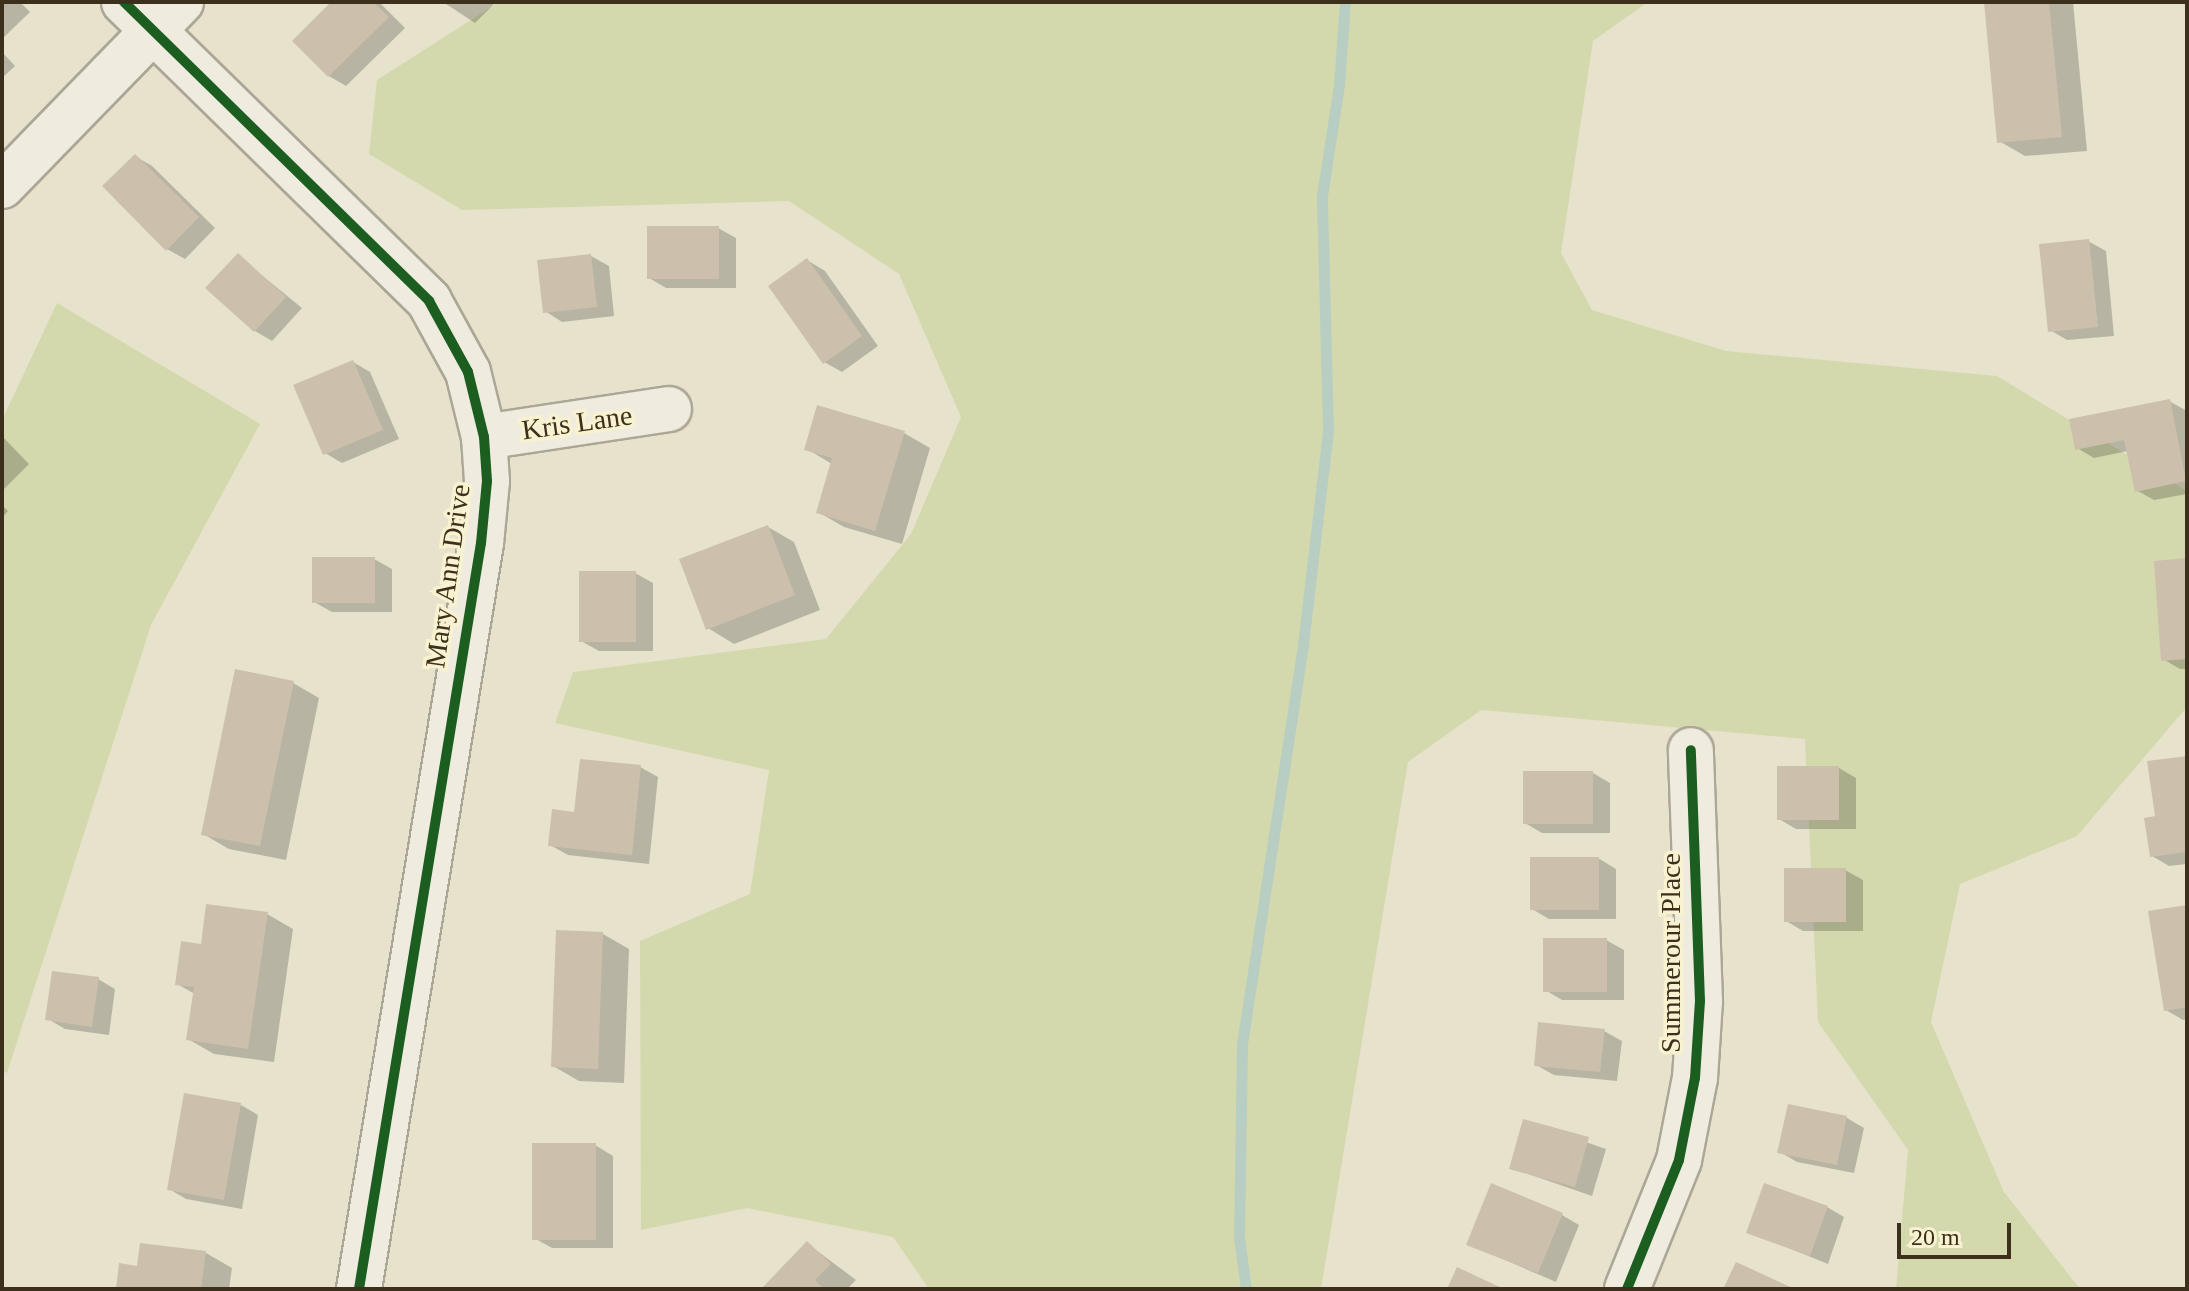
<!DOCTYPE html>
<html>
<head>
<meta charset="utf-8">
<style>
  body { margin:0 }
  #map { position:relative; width:2189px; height:1291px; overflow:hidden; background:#e7e2cc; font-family:"Times New Roman",serif }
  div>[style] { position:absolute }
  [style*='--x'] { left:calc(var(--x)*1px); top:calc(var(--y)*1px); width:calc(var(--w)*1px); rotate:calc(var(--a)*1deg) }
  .green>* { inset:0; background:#d4d9ad }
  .shadow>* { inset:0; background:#0003 }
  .stream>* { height:11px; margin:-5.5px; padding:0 5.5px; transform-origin:5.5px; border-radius:5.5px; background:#b8cec2 }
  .building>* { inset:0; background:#ccc0ad }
  .roads { filter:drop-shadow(2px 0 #aca696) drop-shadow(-2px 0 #aca696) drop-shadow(0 2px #aca696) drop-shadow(0 -2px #aca696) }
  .minor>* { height:44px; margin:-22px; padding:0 22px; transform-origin:22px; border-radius:22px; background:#efebdf }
  .cycleway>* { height:10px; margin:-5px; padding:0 5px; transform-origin:5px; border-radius:5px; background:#1b5e20 }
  span { translate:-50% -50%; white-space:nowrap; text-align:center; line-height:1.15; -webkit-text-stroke:7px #f9f2d1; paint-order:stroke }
  .street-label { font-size:28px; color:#3c2f1c }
  .frame { position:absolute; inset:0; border:4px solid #3c2f1c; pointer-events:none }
  .scale { position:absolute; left:1897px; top:1223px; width:114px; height:36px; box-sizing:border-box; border:4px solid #3c2f1c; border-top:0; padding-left:10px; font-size:24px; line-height:28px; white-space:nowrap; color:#3c2f1c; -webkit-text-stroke:6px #f9f2d1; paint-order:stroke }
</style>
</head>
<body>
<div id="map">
  <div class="green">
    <i style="clip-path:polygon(499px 2px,1648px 2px,1593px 41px,1561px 253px,1592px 310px,1726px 351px,1997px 376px,2187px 491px,2187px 707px,2077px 836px,1960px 884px,1931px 1022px,2004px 1192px,2080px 1289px,1896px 1289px,1908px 1150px,1818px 1022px,1805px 739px,1481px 710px,1408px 762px,1321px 1289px,929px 1289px,893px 1237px,747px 1208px,641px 1230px,640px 941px,750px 894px,769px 770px,555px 723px,573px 672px,826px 639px,911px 534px,961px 417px,899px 274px,789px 201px,462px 210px,369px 154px,377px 80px)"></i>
    <i style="clip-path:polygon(57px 303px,260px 424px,151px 625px,7px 1073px,2px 1071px,2px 420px)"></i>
  </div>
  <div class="shadow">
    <i style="clip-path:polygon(2px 2px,20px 2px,30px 12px,2px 39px)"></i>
    <i style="clip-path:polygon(334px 2px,379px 2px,405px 28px,346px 86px,329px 76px)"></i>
    <i style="clip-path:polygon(443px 2px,496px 2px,475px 23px)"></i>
    <i style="clip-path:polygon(1986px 2px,2073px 2px,2087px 151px,2025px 156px,1999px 141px)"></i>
    <i style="clip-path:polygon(2px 52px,15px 66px,2px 78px)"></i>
    <i style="clip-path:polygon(135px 156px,152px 166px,215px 228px,185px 259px,167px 249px)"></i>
    <i style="clip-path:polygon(718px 228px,736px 238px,736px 288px,666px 288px,649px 278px)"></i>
    <i style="clip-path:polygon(2088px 241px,2106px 251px,2114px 336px,2067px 340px,2050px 330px)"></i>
    <i style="clip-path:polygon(238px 256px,302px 308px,272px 341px,255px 331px)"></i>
    <i style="clip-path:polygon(591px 256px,609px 266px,614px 316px,562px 322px,545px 311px)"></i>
    <i style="clip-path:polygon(807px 260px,825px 271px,878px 346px,842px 372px,824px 362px)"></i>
    <i style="clip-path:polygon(353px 362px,370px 372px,399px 439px,342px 463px,325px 453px)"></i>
    <i style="clip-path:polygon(2169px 401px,2187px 411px,2187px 494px,2154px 500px,2136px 490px,2128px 451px,2094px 458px,2077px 448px)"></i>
    <i style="clip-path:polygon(904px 433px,930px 448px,902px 544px,844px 527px,818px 512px,832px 464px,807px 449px)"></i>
    <i style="clip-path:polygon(2px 436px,29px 464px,2px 491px)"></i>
    <i style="clip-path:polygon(2px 505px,8px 511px,2px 518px)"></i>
    <i style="clip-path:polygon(768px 527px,794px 542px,820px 610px,734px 644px,708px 628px)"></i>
    <i style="clip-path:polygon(374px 559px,392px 569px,392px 612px,332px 612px,314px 602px)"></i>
    <i style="clip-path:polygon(2187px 560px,2187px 669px,2180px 669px,2163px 659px)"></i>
    <i style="clip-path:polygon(635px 573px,653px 583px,653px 651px,599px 651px,581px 641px)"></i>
    <i style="clip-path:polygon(293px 683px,319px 698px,286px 860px,229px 849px,203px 834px)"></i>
    <i style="clip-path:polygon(2187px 758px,2187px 864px,2169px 866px,2152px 856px,2157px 817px)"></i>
    <i style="clip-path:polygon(640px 767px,658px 777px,649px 864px,568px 855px,550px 845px,576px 814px)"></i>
    <i style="clip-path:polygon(1839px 768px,1856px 778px,1856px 829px,1796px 829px,1779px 819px)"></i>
    <i style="clip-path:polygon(1593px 773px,1610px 783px,1610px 833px,1542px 833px,1525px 823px)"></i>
    <i style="clip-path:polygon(1598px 858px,1616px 869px,1616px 919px,1549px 919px,1532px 909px)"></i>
    <i style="clip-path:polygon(1845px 870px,1863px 880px,1863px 931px,1803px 931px,1786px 921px)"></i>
    <i style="clip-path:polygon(2187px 907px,2187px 1019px,2183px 1020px,2166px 1010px)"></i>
    <i style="clip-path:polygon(267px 914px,293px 929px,274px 1062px,214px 1054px,188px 1039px,195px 994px,177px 984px,202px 946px)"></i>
    <i style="clip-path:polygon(603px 934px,629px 949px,624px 1083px,579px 1081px,553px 1066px)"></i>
    <i style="clip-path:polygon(1606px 940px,1624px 950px,1624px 1000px,1562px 1000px,1545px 990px)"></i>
    <i style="clip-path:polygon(98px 979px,115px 989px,109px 1035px,65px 1029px,48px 1019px)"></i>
    <i style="clip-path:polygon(1604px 1031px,1622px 1041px,1617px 1081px,1554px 1075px,1536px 1065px)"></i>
    <i style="clip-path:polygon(241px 1105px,258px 1115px,242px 1209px,186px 1199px,169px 1189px)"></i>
    <i style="clip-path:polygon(1789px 1106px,1847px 1118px,1864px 1128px,1854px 1173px,1797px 1162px,1780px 1152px)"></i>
    <i style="clip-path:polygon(1524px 1121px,1606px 1149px,1592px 1196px,1511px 1168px)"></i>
    <i style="clip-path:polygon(595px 1145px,613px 1156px,613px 1248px,552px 1248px,534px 1238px)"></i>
    <i style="clip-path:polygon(1827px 1207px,1844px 1217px,1828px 1264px,1749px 1232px)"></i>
    <i style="clip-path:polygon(1562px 1215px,1579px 1225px,1556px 1282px,1468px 1244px)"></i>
    <i style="clip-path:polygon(808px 1244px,856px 1280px,847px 1289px,764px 1289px)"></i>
    <i style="clip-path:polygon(206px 1253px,232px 1268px,229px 1289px,118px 1289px,138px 1268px)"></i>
  </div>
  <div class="stream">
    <i style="--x:1246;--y:1289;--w:52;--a:-97.7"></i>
    <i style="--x:1239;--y:1237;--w:193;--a:-89.1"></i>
    <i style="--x:1242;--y:1044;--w:405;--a:-81.3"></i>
    <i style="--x:1303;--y:644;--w:215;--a:-83.3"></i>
    <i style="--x:1328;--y:430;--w:234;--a:-91.5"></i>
    <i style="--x:1322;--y:196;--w:112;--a:-81.3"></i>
    <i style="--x:1339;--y:85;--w:83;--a:-85.9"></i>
  </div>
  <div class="building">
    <i style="clip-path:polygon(331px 2px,373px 2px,389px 17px,328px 77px,292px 41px)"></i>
    <i style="clip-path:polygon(1984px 2px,2049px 2px,2062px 137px,1997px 143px)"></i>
    <i style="clip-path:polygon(135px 154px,199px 217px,166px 251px,102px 186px)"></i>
    <i style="clip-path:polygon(647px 226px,719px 226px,719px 279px,647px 279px)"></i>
    <i style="clip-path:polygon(2089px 239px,2098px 327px,2048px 332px,2039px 244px)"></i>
    <i style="clip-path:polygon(238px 253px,286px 297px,254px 332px,205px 288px)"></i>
    <i style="clip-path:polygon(591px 254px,597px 307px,543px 313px,537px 260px)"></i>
    <i style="clip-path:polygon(807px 258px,862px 336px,823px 364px,768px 286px)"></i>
    <i style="clip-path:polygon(353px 360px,383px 430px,323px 455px,293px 385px)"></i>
    <i style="clip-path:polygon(2170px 399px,2186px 481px,2135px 492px,2124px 440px,2075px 450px,2069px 419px)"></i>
    <i style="clip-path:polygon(817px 405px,905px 431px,875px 531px,816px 513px,832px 458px,804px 450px)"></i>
    <i style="clip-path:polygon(768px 525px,795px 595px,706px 630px,679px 559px)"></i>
    <i style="clip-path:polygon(312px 557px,375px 557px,375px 603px,312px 603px)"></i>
    <i style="clip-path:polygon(2187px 558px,2187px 659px,2161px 661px,2154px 561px)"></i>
    <i style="clip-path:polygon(579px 571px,636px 571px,636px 642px,579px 642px)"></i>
    <i style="clip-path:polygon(235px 669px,294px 681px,260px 846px,201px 835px)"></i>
    <i style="clip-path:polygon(2187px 756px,2187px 852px,2150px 857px,2144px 818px,2155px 816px,2147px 761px)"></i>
    <i style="clip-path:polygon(580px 759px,641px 765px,632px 855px,548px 846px,552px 809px,574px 812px)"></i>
    <i style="clip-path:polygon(1777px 766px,1839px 766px,1839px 820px,1777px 820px)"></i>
    <i style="clip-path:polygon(1523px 771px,1593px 771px,1593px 824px,1523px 824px)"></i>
    <i style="clip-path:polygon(1530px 857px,1599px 857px,1599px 910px,1530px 910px)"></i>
    <i style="clip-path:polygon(1784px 868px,1846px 868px,1846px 922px,1784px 922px)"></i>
    <i style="clip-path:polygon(206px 904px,268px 912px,248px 1049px,186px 1040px,194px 987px,175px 985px,181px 941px,201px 944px)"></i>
    <i style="clip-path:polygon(2187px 905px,2187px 1007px,2164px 1011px,2148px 911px)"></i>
    <i style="clip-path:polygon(556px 930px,603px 932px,598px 1069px,551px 1067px)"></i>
    <i style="clip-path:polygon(1543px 938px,1607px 938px,1607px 992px,1543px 992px)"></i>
    <i style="clip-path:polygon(52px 971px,99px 977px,92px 1027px,45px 1020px)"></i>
    <i style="clip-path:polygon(1538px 1022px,1605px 1029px,1600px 1072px,1534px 1066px)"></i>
    <i style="clip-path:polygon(184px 1093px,241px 1103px,224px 1200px,167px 1190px)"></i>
    <i style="clip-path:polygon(1788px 1104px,1847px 1116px,1837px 1165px,1777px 1153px)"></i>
    <i style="clip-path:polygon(1523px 1119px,1589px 1137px,1575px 1187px,1509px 1169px)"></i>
    <i style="clip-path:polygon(532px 1143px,596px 1143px,596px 1240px,532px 1240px)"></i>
    <i style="clip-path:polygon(1491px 1183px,1563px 1213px,1538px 1273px,1466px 1245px)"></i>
    <i style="clip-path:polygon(1764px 1183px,1828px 1206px,1810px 1256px,1746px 1233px)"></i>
    <i style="clip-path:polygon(807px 1241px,831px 1264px,815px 1280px,824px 1289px,761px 1289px)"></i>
    <i style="clip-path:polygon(140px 1243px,206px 1251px,201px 1289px,116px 1289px,119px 1263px,137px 1266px)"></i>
    <i style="clip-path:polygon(1736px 1262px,1795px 1289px,1723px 1289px)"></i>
    <i style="clip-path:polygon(1457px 1267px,1504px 1289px,1447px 1289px)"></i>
  </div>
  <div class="roads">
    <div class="minor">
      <i style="--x:124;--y:2;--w:427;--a:44.4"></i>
      <i style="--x:429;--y:301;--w:81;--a:61.2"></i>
      <i style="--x:468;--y:372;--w:67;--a:76.2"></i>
      <i style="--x:484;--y:437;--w:44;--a:86.1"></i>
      <i style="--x:487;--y:481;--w:62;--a:95.5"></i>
      <i style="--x:481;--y:543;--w:756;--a:99.29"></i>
      <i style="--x:2;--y:186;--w:257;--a:-45.8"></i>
      <i style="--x:484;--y:437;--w:187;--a:-8.6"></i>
      <i style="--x:1627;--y:1289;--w:139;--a:-68"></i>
      <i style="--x:1679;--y:1160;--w:84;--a:-79"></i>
      <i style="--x:1695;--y:1078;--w:77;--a:-86.3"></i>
      <i style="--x:1700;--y:1001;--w:251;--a:-92.1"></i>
    </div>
  </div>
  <div class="cycleway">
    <i style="--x:124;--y:2;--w:427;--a:44.4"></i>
    <i style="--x:429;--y:301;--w:81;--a:61.2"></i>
    <i style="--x:468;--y:372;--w:67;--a:76.2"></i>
    <i style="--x:484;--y:437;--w:44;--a:86.1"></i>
    <i style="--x:487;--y:481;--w:62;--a:95.5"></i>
    <i style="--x:481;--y:543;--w:756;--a:99.29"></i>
    <i style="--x:1627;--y:1289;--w:139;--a:-68"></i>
    <i style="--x:1679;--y:1160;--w:84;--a:-79"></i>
    <i style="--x:1695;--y:1078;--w:77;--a:-86.3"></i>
    <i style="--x:1700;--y:1001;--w:251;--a:-92.1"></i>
  </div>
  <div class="street-label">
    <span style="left:577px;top:423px;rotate:-8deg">Kris Lane</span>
    <span style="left:448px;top:576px;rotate:-82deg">Mary Ann Drive</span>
    <span style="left:1671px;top:953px;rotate:-90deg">Summerour Place</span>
  </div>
  <div class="frame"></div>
  <div class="scale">20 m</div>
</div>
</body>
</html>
